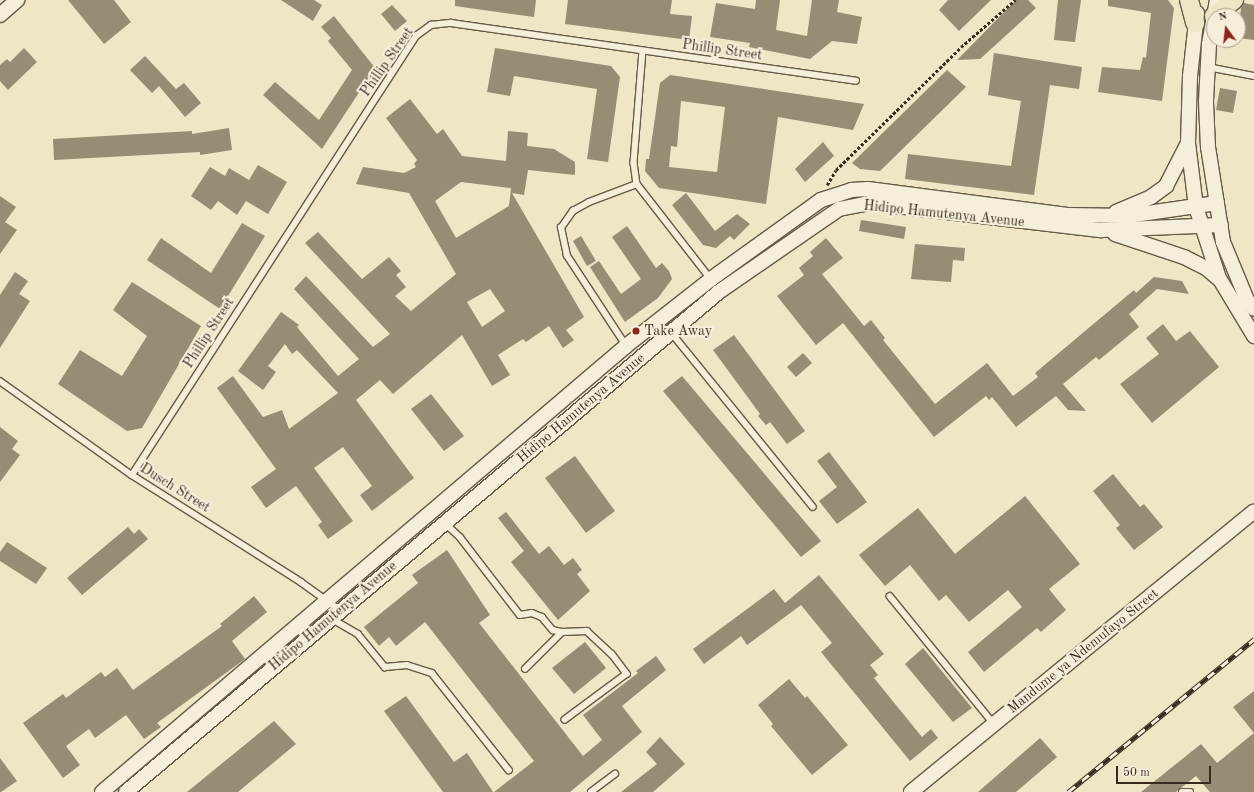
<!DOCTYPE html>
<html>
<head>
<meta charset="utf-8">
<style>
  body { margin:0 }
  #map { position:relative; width:1254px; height:792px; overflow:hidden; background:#efe6c6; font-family:"Old Standard TT",serif }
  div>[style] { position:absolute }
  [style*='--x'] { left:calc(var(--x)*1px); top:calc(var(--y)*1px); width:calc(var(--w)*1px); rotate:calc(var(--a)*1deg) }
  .building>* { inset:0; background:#978c74 }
  .path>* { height:2.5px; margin-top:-1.25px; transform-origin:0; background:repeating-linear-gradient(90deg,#382b1c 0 3px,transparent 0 5px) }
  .roads { filter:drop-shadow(1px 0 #665a46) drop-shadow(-1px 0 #665a46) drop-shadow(0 1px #665a46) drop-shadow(0 -1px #665a46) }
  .service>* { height:5.5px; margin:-2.75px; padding:0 2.75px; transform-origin:2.75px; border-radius:2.75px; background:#f5efda }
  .tertiary>* { height:14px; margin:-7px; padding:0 7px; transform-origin:7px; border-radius:7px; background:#f5efda }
  .primary>* { height:18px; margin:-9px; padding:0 9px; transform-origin:9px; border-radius:9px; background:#efe6c6 }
  .rail>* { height:4.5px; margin-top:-2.25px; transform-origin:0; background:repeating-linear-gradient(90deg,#f5efda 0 9px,#382b1c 0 18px); box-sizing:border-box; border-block:1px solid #382b1c }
  .dots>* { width:11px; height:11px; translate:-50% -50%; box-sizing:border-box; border:2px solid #f5efda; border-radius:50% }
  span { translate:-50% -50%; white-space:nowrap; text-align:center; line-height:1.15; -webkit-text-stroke:4px #f5efda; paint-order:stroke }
  .street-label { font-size:14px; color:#382b1c }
  .poi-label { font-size:14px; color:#382b1c }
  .left { translate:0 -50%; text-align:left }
  .north { position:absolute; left:1206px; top:8px; width:40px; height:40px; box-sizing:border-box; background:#f5efda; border:1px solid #a9a18e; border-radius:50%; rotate:345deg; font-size:11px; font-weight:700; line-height:16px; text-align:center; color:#382b1c }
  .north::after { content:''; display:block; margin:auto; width:14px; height:18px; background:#8f2418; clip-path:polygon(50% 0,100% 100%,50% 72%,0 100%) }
  .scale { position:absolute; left:1116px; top:766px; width:95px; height:18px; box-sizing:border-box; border:2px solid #382b1c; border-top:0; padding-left:5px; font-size:12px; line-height:14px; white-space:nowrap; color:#382b1c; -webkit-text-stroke:3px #f5efda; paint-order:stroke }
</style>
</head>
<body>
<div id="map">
  <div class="building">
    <i style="clip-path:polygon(68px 0,114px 0,131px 22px,104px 44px)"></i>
    <i style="clip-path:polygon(281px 0,314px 0,322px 5px,313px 21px)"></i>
    <i style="clip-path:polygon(455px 0,536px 0,534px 17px,455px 6px)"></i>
    <i style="clip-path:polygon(568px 0,672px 0,670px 14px,692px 16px,689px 40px,565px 24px)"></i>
    <i style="clip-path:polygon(756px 0,780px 0,776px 30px,807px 36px,812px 0,839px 0,837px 12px,862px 17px,857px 44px,832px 41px,810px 59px,749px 47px,750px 43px,710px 37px,716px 3px,755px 9px)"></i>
    <i style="clip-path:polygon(948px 0,991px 0,959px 31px,939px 10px)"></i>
    <i style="clip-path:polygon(1016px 0,1028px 0,1036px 8px,980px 59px,957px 60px)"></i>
    <i style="clip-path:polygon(1058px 0,1081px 0,1075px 42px,1054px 40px)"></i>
    <i style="clip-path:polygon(1108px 0,1168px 0,1174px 8px,1162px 101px,1098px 92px,1102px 67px,1140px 70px,1143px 57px,1146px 58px,1151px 13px,1108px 6px)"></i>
    <i style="clip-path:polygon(1244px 3px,1254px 5px,1254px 40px,1238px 38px,1241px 8px)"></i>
    <i style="clip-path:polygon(392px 5px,407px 21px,395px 31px,381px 14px)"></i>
    <i style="clip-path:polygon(334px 16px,375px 68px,322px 149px,263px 95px,275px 82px,319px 120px,352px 70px,328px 41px,331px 38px,321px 27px)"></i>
    <i style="clip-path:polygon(24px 48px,37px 62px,8px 90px,0 81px,0 65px,7px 59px,10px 62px)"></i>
    <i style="clip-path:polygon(495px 48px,611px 66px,620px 77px,608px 162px,587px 159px,597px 89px,514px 76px,510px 96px,487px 92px)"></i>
    <i style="clip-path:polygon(994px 53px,1082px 67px,1079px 89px,1050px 85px,1034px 195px,905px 179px,908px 154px,1011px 166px,1021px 101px,988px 95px)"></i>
    <i style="clip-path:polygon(145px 56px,176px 89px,184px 83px,201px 103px,185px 117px,159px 86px,152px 93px,130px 70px)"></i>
    <i style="clip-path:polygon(947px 70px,966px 87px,880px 171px,860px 169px,852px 163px)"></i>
    <i style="clip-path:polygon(evenodd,670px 75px,717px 82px,864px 104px,853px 130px,778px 117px,766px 204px,659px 188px,645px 171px,646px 159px,649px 159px,660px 83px,670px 75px,681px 101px,725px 107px,717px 172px,669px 167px,671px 146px,677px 147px,681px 101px)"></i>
    <i style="clip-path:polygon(1220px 88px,1237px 91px,1233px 113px,1216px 110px)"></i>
    <i style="clip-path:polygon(evenodd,410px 99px,437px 134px,443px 129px,462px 156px,506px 161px,508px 131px,528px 133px,527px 146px,554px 149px,575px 162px,575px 175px,528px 170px,524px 195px,512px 193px,584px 317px,566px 330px,574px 340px,563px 348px,549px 326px,526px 342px,523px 339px,498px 355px,510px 375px,492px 386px,462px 335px,393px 394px,380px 380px,356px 400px,414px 478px,372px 511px,360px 495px,372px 486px,343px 447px,314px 468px,353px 521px,328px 539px,318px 525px,322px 522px,296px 486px,266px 508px,251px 487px,276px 469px,217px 388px,233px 376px,263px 417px,282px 410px,289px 429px,338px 393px,297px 350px,292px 354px,285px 344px,268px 366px,276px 372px,263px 390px,238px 371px,281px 312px,299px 325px,297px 327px,338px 376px,359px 359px,294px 289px,306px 276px,373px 347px,390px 334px,305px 243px,318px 232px,362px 279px,389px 257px,401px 271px,396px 275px,406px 287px,395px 296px,411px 311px,456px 274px,409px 193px,356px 184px,363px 167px,404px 173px,416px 167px,414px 164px,417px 160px,386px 118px,410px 99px,461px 182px,511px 188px,509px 206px,456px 238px,435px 201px,461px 182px,410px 99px,490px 289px,505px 311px,482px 327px,467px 302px,490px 289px)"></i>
    <i style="clip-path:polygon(229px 128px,232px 150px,200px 155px,200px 152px,54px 160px,53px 139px,192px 131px,192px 134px)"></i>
    <i style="clip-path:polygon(823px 142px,834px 156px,805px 182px,795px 169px)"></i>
    <i style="clip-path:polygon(258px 165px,287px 182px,268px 214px,246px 201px,237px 215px,218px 201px,211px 210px,191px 196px,210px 167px,225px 176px,229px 168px,249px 180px)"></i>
    <i style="clip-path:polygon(686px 193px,715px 231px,737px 214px,750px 224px,734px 240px,730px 236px,716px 248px,703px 245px,672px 205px)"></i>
    <i style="clip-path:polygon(0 196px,16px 207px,5px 222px,17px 230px,0 254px)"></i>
    <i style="clip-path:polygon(861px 220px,906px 227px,904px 239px,859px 231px)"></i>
    <i style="clip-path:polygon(242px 223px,265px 236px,220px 309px,147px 260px,161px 238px,211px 273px)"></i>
    <i style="clip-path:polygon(627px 226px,656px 268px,662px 263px,669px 271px,672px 279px,658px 298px,625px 322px,590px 267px,599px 261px,621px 294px,641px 279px,612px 237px)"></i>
    <i style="clip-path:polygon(581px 236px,596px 261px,587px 266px,573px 241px)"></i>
    <i style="clip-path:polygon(826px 238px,843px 258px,822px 274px,864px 326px,871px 320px,885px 338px,883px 340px,935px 404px,987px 363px,1013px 396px,1038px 377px,1035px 373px,1134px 290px,1136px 293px,1154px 277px,1182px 281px,1189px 294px,1157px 289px,1129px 314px,1139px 327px,1099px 360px,1096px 357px,1063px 384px,1086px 411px,1068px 410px,1056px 396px,1016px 427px,992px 397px,989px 400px,986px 396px,934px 437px,843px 323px,816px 345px,777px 296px,804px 275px,799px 268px,813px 256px,810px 252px)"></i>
    <i style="clip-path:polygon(915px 244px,965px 248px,964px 261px,953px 260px,951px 282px,911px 279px)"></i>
    <i style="clip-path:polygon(15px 272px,28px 281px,19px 294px,30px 301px,0 348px,0 295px)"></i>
    <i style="clip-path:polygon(132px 282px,201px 326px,142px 428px,127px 431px,58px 384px,80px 350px,122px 376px,147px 336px,113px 310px)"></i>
    <i style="clip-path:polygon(1163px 324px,1176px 341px,1190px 331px,1219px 367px,1152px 423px,1120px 384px,1159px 354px,1146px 338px)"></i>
    <i style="clip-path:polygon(734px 335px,805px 431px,787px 444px,770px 422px,766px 425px,758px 416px,760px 414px,713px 350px)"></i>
    <i style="clip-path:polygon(803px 353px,812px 363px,796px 377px,787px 367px)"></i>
    <i style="clip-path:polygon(682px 376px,821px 541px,801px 557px,663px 391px)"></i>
    <i style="clip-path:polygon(431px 394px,464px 436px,444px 451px,411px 409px)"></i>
    <i style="clip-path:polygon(0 427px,18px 441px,12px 449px,20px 455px,0 482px)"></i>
    <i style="clip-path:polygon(829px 452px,867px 502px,837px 524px,819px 501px,837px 487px,817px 461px)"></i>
    <i style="clip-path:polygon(575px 456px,615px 511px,586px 533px,545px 478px)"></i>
    <i style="clip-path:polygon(1113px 474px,1140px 507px,1144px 504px,1163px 527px,1134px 550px,1116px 528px,1120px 525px,1093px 491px)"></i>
    <i style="clip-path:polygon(1025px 496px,1080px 564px,1049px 589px,1066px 610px,1041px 632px,1037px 628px,984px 672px,968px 652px,1022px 607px,1008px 590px,969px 622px,946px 595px,939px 601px,910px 565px,885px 586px,859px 555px,918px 508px,955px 554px)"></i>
    <i style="clip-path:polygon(506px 512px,539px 554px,549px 546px,564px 565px,573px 558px,582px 570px,577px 574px,590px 591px,558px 620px,511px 562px,524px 551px,498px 518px)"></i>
    <i style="clip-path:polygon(128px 527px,134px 534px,139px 529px,148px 539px,82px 595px,67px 578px)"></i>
    <i style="clip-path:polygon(7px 542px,47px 568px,36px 584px,0 561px,0 552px)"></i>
    <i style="clip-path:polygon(447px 550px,490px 615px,479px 623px,583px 756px,602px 740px,583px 715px,638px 673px,636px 671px,656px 656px,666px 670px,622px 706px,642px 732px,570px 792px,494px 792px,534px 761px,425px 622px,396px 646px,389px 637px,379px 646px,364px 627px,418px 583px,412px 575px)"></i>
    <i style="clip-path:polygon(819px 575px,884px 654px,870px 665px,878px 675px,874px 678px,922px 737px,931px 729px,938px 738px,910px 761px,821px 652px,832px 643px,801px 605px,747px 645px,741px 636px,704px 664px,693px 649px,774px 589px,785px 603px)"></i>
    <i style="clip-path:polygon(254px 596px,267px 612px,232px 641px,245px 659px,157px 723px,161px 727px,144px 739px,126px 715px,95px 738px,89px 729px,66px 746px,80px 765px,63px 778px,23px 723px,63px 694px,66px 698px,101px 672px,105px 677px,117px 668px,133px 690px,222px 626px,220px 624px)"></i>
    <i style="clip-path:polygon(585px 642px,606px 668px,574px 694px,552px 668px)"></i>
    <i style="clip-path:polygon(923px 648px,972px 708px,953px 722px,905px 664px)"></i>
    <i style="clip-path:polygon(789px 679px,805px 698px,807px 696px,848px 745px,812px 775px,771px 726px,773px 724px,758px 705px)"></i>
    <i style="clip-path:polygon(1254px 691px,1254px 733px,1233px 707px)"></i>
    <i style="clip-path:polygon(406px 696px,454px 762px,467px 753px,493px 792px,443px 792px,384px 711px)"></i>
    <i style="clip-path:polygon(274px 721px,296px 744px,238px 792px,187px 792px)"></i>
    <i style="clip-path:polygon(1254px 733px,1254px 792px,1210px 792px,1196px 776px,1176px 792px,1141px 792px,1201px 744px,1217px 763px)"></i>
    <i style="clip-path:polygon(660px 737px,685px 764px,653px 792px,621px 792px,657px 764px,646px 752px)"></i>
    <i style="clip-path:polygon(1040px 738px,1057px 757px,1016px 792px,978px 792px)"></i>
    <i style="clip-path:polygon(0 758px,17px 781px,1px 792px,0 792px)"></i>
  </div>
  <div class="path">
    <i style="--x:827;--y:185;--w:17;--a:-59"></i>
    <i style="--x:836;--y:170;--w:175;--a:-44.5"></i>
    <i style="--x:961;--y:47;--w:72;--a:-41"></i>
  </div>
  <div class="roads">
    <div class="service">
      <i style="--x:643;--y:51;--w:112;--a:94.6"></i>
      <i style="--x:634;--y:163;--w:21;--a:82"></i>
      <i style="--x:637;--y:184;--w:120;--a:52.1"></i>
      <i style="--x:1208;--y:67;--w:47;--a:11.1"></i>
      <i style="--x:671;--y:332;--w:225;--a:50.9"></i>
      <i style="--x:626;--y:346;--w:108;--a:-123.2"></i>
      <i style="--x:567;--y:256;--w:29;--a:-102"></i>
      <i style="--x:561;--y:228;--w:21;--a:-55"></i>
      <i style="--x:573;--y:211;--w:18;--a:-29"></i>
      <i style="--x:589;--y:202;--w:51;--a:-20.6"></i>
      <i style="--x:0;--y:381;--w:162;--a:35.5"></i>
      <i style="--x:132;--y:475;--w:200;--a:32.3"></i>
      <i style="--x:301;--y:582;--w:48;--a:35.7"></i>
      <i style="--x:132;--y:475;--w:523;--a:-57.1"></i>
      <i style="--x:416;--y:36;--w:19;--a:-36"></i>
      <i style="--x:431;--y:25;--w:20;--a:-6"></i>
      <i style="--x:451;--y:23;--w:409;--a:8.1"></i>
      <i style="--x:445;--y:523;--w:21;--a:43"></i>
      <i style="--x:460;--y:537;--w:98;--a:52.4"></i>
      <i style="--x:520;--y:615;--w:12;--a:-9"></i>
      <i style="--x:532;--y:613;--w:11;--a:22"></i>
      <i style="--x:542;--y:617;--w:17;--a:50"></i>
      <i style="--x:553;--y:630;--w:9;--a:13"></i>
      <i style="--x:562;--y:632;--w:25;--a:-2"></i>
      <i style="--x:587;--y:631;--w:34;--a:43"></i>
      <i style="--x:612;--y:654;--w:25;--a:53"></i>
      <i style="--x:627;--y:674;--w:77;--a:143.4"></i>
      <i style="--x:890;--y:596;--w:165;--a:50.9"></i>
      <i style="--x:332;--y:619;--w:30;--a:30"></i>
      <i style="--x:358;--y:634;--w:43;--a:50.7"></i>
      <i style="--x:385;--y:667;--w:22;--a:-5"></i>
      <i style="--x:407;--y:665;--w:26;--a:18"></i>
      <i style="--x:432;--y:673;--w:124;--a:51.6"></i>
      <i style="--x:525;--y:669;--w:52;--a:-45"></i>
      <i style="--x:591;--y:792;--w:30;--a:-37"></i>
      <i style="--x:1182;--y:792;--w:8;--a:0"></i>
    </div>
    <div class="tertiary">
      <i style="--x:1217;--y:0;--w:45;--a:100.3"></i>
      <i style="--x:1209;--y:44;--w:58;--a:93"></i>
      <i style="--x:1206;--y:102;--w:45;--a:87.5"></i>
      <i style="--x:1208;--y:147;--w:96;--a:81"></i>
      <i style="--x:1223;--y:242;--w:63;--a:67.5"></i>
      <i style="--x:1247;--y:300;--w:11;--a:52"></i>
      <i style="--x:1197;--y:13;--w:63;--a:96.3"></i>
      <i style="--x:1190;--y:76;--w:67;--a:91.7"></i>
      <i style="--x:1188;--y:143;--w:64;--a:82.9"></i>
      <i style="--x:1196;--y:207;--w:75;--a:72.1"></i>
      <i style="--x:1219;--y:278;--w:68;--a:58.9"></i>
      <i style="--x:0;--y:15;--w:23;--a:-41"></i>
      <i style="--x:1116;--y:212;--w:38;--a:-23"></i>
      <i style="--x:1151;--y:197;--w:19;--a:-36"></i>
      <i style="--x:1166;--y:186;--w:48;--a:-62.9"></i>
      <i style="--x:1115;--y:234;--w:73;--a:18.4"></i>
      <i style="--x:1184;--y:257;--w:25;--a:27"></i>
      <i style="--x:1206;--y:268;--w:16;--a:40"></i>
      <i style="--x:102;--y:792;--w:688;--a:-40.4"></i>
      <i style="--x:626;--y:346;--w:108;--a:-38.2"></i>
      <i style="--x:711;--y:279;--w:135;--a:-35.7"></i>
      <i style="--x:821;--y:200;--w:32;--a:-18"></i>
      <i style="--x:851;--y:190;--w:17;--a:-3"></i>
      <i style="--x:868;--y:189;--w:201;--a:7.4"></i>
      <i style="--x:1067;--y:215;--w:60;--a:1"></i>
      <i style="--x:1127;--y:216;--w:91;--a:-8.2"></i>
      <i style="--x:126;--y:792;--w:777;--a:-40.15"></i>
      <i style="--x:720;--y:291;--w:145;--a:-34.6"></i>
      <i style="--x:839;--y:209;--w:32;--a:-11"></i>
      <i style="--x:870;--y:203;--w:233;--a:6.7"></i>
      <i style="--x:1101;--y:230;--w:120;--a:-2.4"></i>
      <i style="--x:911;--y:792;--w:443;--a:-39.3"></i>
    </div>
    <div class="primary">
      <i style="--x:1189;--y:0;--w:24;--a:75"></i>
      <i style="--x:1214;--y:16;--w:26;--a:-39"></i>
    </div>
  </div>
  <div class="rail">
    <i style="--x:1068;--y:792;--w:241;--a:-39.4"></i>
  </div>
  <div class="dots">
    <i style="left:636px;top:331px;background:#8f2418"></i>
  </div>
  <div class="street-label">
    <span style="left:722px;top:50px;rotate:8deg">Phillip Street</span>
    <span style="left:387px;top:62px;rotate:-55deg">Phillip Street</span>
    <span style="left:944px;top:214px;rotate:6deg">Hidipo Hamutenya Avenue</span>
    <span style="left:209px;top:333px;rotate:-57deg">Phillip Street</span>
    <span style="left:581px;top:408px;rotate:-40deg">Hidipo Hamutenya Avenue</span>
    <span style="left:175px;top:488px;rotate:32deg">Dusch Street</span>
    <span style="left:333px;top:616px;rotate:-40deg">Hidipo Hamutenya Avenue</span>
    <span style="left:1083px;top:651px;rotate:-39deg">Mandume ya Ndemufayo Street</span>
  </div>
  <div class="poi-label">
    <span class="left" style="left:644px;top:331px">Take Away</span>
  </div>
  <div class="north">N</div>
  <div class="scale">50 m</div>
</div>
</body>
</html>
